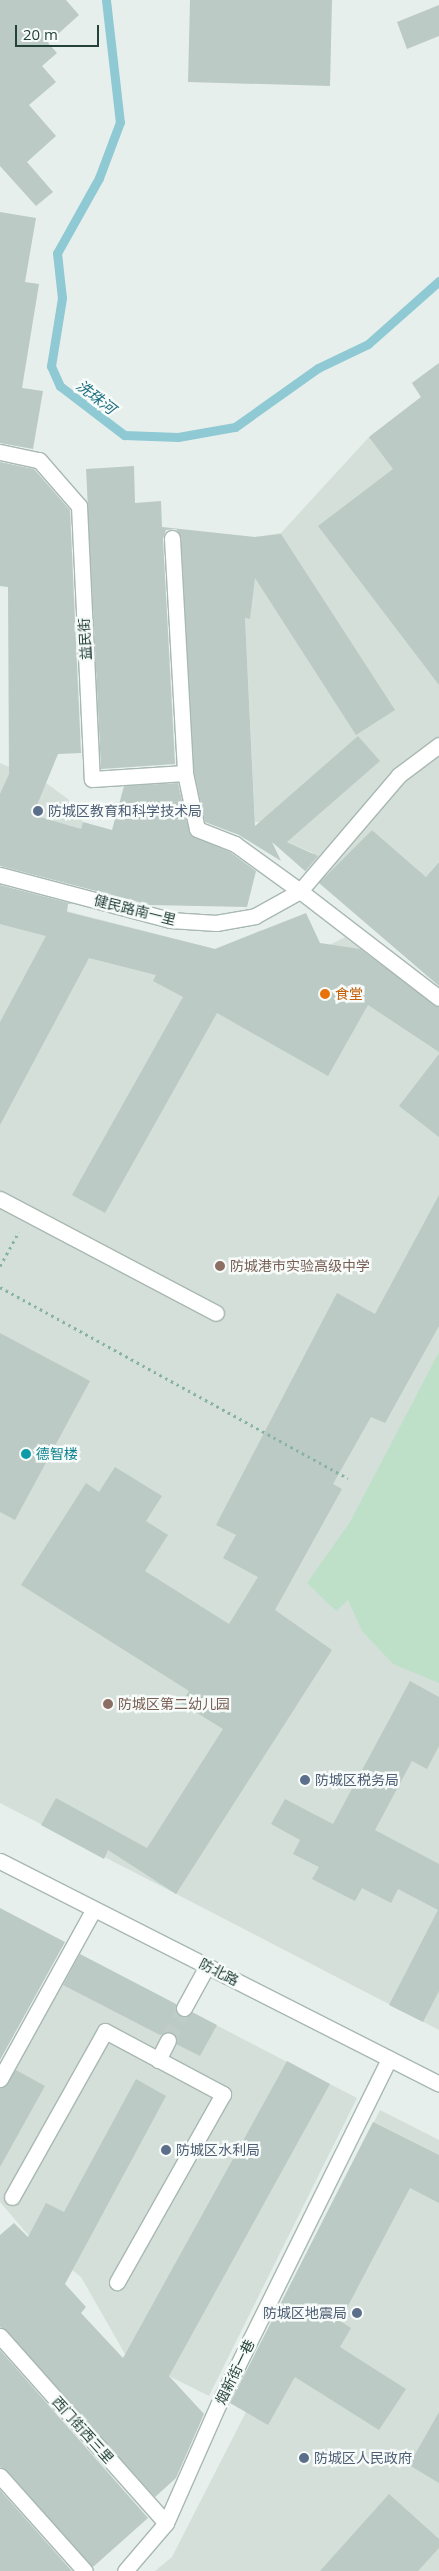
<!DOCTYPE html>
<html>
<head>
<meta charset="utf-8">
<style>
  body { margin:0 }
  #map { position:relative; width:439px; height:2571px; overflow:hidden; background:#e6efeb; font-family:"Open Sans","Noto Sans SC",sans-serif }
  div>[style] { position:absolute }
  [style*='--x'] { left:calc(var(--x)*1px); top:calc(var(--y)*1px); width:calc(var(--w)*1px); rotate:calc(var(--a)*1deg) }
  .built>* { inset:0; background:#d4dfda }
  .green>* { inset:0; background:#bfe0c8 }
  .stream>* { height:9px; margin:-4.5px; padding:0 4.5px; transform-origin:4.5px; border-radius:4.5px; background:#8ec9d4 }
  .building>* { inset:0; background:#bbcac4 }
  .minor-tunnel>* { height:15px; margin-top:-7.5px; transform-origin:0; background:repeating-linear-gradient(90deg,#bfccc8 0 15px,transparent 0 23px) }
  .path>* { height:3px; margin-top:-1.5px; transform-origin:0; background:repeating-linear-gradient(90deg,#86b3a5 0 2.5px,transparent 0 6.5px) }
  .roads { filter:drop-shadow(1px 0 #a8b8b2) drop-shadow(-1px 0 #a8b8b2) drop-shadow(0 1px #a8b8b2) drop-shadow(0 -1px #a8b8b2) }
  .minor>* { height:15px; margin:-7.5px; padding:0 7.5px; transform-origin:7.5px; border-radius:7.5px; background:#fff }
  .dots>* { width:14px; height:14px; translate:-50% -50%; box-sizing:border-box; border:2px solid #f7fbf9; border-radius:50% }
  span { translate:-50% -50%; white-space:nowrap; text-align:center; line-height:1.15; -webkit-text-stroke:5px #f7fbf9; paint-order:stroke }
  .street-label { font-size:14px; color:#24423a }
  .service-label { font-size:14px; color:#4e5e75 }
  .left { translate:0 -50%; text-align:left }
  .right { translate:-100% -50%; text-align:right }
  .food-label { font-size:14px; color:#c56008 }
  .education-label { font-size:14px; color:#785e54 }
  .culture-label { font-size:14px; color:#0d838f }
  .water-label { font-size:15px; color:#1c6f80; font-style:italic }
  .scale { position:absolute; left:15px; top:25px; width:84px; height:22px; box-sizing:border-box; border:2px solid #24423a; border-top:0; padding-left:6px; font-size:15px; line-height:18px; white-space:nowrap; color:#24423a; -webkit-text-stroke:4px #f7fbf9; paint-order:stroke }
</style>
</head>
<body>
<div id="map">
  <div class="built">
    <i style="clip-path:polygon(439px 363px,439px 862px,426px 877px,372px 830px,323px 886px,305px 871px,313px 853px,283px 840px,283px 822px,255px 822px,245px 618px,250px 619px,255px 537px,281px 533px,369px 437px,421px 397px,412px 383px)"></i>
    <i style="clip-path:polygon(0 763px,46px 783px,68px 799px,83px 822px,68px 877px,0 860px)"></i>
    <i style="clip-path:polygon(0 894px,215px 949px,262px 930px,281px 970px,345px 937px,439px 1007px,439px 2030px,0 1803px)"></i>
    <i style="clip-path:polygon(79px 1954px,357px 2098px,209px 2396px,125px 2354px,81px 2277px,30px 2237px,0 2202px,0 2098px)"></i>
    <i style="clip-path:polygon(380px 2110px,439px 2140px,439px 2571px,155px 2571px,172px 2557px,246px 2412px,268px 2424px,295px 2377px,256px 2354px)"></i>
  </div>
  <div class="green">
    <i style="clip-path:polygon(439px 1352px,439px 1683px,393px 1664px,362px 1631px,348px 1600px,336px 1611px,307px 1583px,350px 1522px)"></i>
  </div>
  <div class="stream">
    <i style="--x:106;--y:0;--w:123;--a:83.5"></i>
    <i style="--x:120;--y:122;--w:60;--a:110.6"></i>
    <i style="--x:99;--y:178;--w:86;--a:119.2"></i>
    <i style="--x:57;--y:253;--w:45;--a:83.7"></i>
    <i style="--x:62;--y:298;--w:69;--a:99.2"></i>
    <i style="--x:51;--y:366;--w:22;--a:66"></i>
    <i style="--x:60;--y:386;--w:81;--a:37.4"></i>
    <i style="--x:124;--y:435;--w:54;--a:2.1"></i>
    <i style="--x:178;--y:437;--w:58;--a:-10"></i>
    <i style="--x:235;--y:427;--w:102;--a:-35.4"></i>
    <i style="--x:318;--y:368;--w:55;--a:-25.6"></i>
    <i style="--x:368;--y:344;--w:95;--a:-41.6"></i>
  </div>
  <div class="building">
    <i style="clip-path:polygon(0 0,66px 0,79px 15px,48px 43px,57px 53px,42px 66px,56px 82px,29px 105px,56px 136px,27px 162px,53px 192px,36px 206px,0 166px)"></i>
    <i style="clip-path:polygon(190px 0,332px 0,330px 86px,188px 82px)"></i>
    <i style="clip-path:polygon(439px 5px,439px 36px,407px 49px,397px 22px)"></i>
    <i style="clip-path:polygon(0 212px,36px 218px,25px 282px,39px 284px,22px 388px,43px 391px,33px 449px,0 443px)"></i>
    <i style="clip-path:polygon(439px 363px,439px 685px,318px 526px,393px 469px,369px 437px,421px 397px,412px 383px)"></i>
    <i style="clip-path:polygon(0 462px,34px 469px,70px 510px,81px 753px,58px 754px,33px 815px,81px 829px,83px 822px,112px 830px,124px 786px,178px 783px,190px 835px,230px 852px,256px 871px,247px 907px,150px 905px,0 866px,0 794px,9px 774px,8px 587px,0 586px)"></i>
    <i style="clip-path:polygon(134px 466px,135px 503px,161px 501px,162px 527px,255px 537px,281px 534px,395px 710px,356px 735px,255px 578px,250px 619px,245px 618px,255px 826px,358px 736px,380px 761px,287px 842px,318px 856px,305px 871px,272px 842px,281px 861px,239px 835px,205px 822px,194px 772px,181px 537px,176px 529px,166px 530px,163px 539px,175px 764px,101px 769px,86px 469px)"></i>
    <i style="clip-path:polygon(372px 830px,426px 877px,439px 862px,439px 986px,319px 883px)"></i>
    <i style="clip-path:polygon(0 885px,73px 904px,68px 904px,67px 912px,215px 949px,306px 913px,320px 943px,360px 949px,439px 1007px,439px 1052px,368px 1005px,328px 1076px,217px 1013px,105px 1213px,72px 1195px,183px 997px,153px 981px,156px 975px,89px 958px,0 1125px,0 1022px,46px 936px,0 924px)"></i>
    <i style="clip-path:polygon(439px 1054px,439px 1137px,399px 1106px)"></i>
    <i style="clip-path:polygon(439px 1195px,439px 1326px,385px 1423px,371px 1417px,333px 1484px,342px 1489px,275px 1610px,332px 1650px,176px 1894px,108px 1850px,104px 1859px,41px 1825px,56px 1798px,147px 1848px,223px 1729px,181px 1703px,189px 1691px,21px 1585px,86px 1483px,99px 1492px,115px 1467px,162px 1496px,146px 1521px,168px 1535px,145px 1571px,229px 1624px,258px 1577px,223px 1558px,236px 1535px,216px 1525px,337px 1293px,375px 1314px)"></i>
    <i style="clip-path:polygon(0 1333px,90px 1381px,15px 1520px,0 1512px)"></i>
    <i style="clip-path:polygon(410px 1681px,439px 1697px,439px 1746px,427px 1769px,412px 1761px,375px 1830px,439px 1864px,439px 1991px,423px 2022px,389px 2005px,438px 1910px,398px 1889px,391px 1903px,362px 1888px,355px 1901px,312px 1879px,319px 1867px,293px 1854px,300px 1840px,271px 1824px,285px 1799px,333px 1824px)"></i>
    <i style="clip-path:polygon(0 1908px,65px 1942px,0 2060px)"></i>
    <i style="clip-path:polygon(80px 1954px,176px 2004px,180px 2016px,192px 2012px,217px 2025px,200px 2056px,176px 2044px,173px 2032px,160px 2035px,63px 1985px)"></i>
    <i style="clip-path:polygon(287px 2061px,330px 2084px,169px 2376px,204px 2414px,176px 2478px,155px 2497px,0 2327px,0 2235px,14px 2223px,28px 2237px,46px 2203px,64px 2212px,136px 2079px,166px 2096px,65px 2284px,86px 2307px,81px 2313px,123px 2358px)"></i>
    <i style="clip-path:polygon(16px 2070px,45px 2086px,0 2167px,0 2088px)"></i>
    <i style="clip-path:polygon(373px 2122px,439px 2155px,439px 2203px,410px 2188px,340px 2321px,351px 2328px,340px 2347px,406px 2389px,379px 2430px,295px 2377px,268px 2425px,230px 2403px)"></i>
    <i style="clip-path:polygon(0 2350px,148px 2518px,93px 2567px,0 2467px)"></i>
    <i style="clip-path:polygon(439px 2412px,439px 2483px,409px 2465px)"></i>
    <i style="clip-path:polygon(0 2490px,72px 2571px,0 2571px)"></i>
    <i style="clip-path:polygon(389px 2494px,439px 2539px,439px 2548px,418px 2571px,320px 2571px)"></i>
  </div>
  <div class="minor-tunnel">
    <i style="--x:168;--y:2040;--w:36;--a:-63"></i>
  </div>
  <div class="path">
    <i style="--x:0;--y:1266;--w:39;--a:-61"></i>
    <i style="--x:0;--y:1287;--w:397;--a:28.8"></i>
  </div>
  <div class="roads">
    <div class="minor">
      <i style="--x:0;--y:452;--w:40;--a:12"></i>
      <i style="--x:39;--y:460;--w:61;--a:49"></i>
      <i style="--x:79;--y:506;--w:273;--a:87.3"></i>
      <i style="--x:92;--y:779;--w:93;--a:-3.7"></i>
      <i style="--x:172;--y:538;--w:235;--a:86.8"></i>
      <i style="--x:185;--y:773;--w:57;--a:77.9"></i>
      <i style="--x:197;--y:829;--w:41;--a:21.5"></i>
      <i style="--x:235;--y:844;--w:80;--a:35.9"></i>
      <i style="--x:300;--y:891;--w:153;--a:-49.5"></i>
      <i style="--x:399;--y:775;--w:50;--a:-36.9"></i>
      <i style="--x:0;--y:875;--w:176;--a:14.8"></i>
      <i style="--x:170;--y:920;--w:46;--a:3.7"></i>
      <i style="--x:216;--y:923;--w:40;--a:-10"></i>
      <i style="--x:255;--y:916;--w:51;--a:-29.1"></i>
      <i style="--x:300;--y:891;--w:175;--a:37.6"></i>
      <i style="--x:0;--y:1199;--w:244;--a:27.8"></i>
      <i style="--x:0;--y:1861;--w:492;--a:26.9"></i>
      <i style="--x:184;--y:2008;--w:48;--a:-61.3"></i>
      <i style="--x:158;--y:2060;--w:22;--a:-63"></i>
      <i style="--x:0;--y:2079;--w:194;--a:-61.1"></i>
      <i style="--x:12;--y:2197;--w:190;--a:-60.7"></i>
      <i style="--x:105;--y:2031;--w:134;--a:28.1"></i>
      <i style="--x:223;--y:2094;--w:216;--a:119.4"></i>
      <i style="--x:0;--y:2336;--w:250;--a:48.4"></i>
      <i style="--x:0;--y:2476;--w:127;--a:48.2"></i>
      <i style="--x:125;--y:2571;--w:63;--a:-49.5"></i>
      <i style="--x:166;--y:2523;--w:131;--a:-66.2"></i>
      <i style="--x:219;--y:2403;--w:384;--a:-63.7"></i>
    </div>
  </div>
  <div class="dots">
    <i style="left:38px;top:811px;background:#5c6f8a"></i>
    <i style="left:325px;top:994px;background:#e8710a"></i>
    <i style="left:220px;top:1266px;background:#8d6e63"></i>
    <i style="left:26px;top:1454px;background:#0f9aa8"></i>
    <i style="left:108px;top:1704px;background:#8d6e63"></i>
    <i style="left:305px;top:1780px;background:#5c6f8a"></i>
    <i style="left:166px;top:2150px;background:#5c6f8a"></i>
    <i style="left:357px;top:2313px;background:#5c6f8a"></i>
    <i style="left:304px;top:2458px;background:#5c6f8a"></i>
  </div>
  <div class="street-label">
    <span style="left:85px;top:639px;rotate:-93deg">益民街</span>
    <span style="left:135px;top:910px;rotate:14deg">健民路南一里</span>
    <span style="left:219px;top:1972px;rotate:27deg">防北路</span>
    <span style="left:235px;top:2372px;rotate:-64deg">烟新街一巷</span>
    <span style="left:83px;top:2430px;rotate:48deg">西门街西三里</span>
  </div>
  <div class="service-label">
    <span class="left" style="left:48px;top:811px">防城区教育和科学技术局</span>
    <span class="left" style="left:315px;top:1780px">防城区税务局</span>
    <span class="left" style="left:176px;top:2150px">防城区水利局</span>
    <span class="right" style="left:347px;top:2313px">防城区地震局</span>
    <span class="left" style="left:314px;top:2458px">防城区人民政府</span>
  </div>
  <div class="food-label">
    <span class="left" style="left:335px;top:994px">食堂</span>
  </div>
  <div class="education-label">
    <span class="left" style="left:230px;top:1266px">防城港市实验高级中学</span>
    <span class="left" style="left:118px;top:1704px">防城区第二幼儿园</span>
  </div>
  <div class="culture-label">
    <span class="left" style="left:36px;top:1454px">德智楼</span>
  </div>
  <div class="water-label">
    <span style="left:96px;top:397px;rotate:38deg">洗珠河</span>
  </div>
  <div class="scale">20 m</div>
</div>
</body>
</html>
